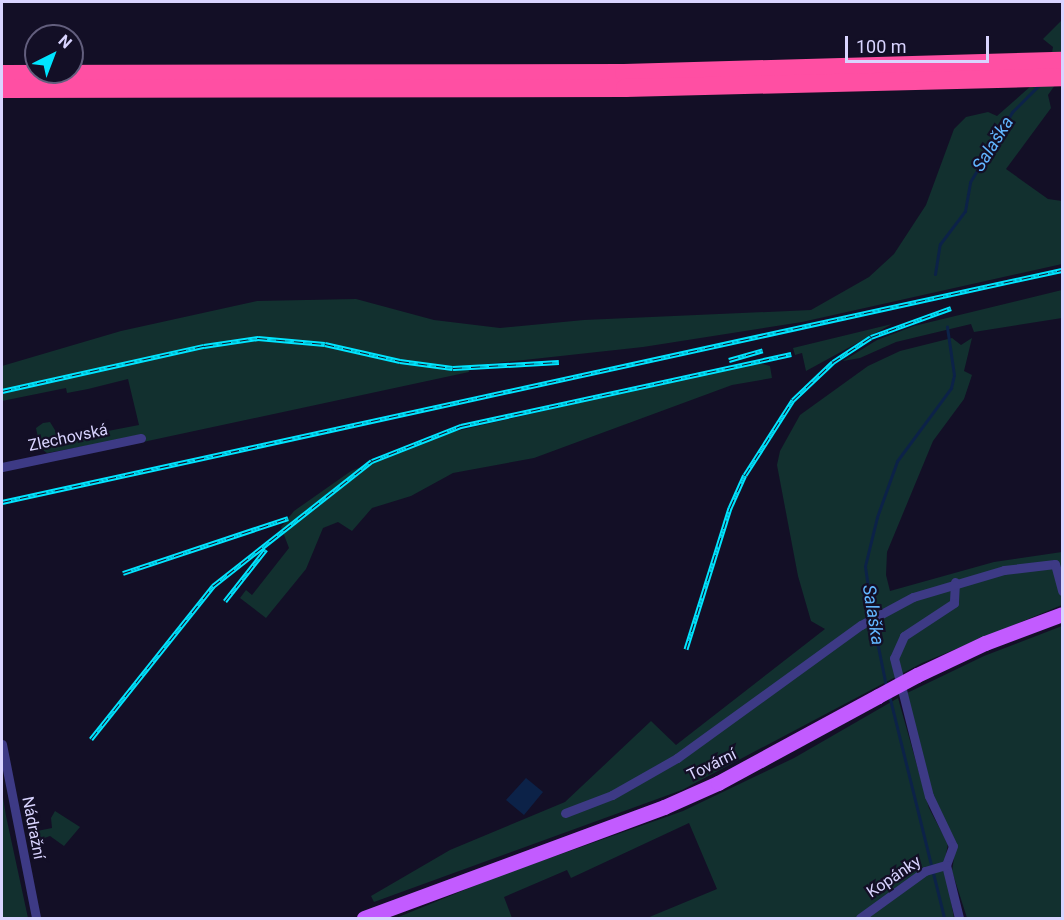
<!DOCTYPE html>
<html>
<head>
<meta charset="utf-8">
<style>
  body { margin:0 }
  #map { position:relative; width:1064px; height:920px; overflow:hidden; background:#130f26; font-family:Roboto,sans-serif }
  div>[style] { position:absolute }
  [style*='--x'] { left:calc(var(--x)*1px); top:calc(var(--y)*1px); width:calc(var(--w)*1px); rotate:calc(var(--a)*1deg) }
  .green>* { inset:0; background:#12302f }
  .water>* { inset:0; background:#0c2248 }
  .stream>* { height:3px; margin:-1.5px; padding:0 1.5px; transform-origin:1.5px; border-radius:1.5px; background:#0c2248 }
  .minor>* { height:9px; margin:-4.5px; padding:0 4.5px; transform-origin:4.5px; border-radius:4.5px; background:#3d3a85 }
  .primary>* { height:15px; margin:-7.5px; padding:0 7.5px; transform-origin:7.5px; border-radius:7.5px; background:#c25bff }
  .motorway>* { height:18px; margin:-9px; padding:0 9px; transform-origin:9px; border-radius:9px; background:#ff4fa3 }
  .rail>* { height:5px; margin-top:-2.5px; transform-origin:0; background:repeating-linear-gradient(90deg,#130f26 0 9px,#00e5ff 0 18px); box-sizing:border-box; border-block:2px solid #00e5ff }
  .primary-bridge>* { height:15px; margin:-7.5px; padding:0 7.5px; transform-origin:7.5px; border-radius:7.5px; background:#c25bff }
  span { translate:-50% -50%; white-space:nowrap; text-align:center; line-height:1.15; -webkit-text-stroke:4.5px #130f26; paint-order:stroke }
  .street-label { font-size:16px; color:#d9d4ff }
  .water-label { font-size:18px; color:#62b6ff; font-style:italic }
  .frame { position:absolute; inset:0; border:3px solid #d9d4ff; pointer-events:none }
  .north { position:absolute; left:24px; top:24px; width:60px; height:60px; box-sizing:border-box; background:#130f26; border:2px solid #625e7d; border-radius:50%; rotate:42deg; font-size:16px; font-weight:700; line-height:24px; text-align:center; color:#d9d4ff }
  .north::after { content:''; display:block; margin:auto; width:21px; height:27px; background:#00e5ff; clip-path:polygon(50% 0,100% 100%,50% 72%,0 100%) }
  .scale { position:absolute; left:845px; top:36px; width:144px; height:27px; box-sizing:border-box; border:3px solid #d9d4ff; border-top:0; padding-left:8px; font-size:18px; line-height:21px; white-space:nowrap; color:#d9d4ff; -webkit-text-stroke:4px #130f26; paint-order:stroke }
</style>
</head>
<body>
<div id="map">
  <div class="green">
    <i style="clip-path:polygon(1062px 20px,1062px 75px,1048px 95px,1051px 108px,1006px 169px,1048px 199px,1062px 201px,1062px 264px,802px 322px,643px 347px,468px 366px,469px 372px,143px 442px,141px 436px,47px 453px,40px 448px,36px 428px,43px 423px,50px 422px,61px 440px,139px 425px,128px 379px,88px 389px,67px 393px,66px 388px,2px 401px,2px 366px,121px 331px,257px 301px,356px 299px,434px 320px,500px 328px,584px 320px,811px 310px,869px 277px,894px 254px,926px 205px,954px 129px,966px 117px,988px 112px,997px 116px,1032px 85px,1050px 64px,1053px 47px,1043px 39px)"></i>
    <i style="clip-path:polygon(1062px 290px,1062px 318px,974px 332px,971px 324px,896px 342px,860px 358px,843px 361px,877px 340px,914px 326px)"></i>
    <i style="clip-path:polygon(892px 324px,806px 371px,802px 353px,795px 355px,793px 348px)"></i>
    <i style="clip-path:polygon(952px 338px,961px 345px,972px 338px,964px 371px,972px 375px,964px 399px,933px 441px,887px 552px,886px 575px,890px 591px,994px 562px,1062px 552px,1062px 605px,922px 663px,682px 790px,374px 902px,371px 896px,450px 850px,565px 802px,651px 721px,676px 745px,825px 629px,811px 621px,798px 576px,777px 465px,780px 451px,800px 415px,868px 366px,900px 351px)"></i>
    <i style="clip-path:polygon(755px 362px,770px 366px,772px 378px,732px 385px,534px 458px,453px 473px,411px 496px,372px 508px,352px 531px,338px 522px,323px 528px,306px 569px,266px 618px,240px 598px,246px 590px,252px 595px,289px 548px,281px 527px,294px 511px,351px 471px,444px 434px)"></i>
    <i style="clip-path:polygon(1062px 626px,1062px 918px,967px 918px,952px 871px,956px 845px,933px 801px,905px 694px,984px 656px)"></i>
    <i style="clip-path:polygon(898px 698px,929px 808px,948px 844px,944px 864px,954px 918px,647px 918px,717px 889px,689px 823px,571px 878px,567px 870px,504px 897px,512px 918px,396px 918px,496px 877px,683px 811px,794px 758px)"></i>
    <i style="clip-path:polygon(2px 791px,6px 816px,28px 918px,2px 918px)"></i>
    <i style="clip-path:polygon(55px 811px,80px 827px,64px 846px,50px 836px,39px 840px,37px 831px,52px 828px,51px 818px)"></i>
  </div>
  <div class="water">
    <i style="clip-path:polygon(526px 778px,543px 792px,524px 815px,506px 800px)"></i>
  </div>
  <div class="stream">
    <i style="--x:935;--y:274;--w:30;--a:-81"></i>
    <i style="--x:940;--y:244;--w:41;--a:-52.9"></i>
    <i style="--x:965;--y:211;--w:29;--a:-80"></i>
    <i style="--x:970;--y:182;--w:82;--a:-59"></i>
    <i style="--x:1012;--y:112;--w:38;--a:-45"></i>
    <i style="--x:872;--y:616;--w:50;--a:-98"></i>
    <i style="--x:865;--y:566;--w:50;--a:-76.2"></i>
    <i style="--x:877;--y:517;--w:59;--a:-70.3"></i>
    <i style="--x:897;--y:461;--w:91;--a:-53.5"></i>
    <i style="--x:951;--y:388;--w:13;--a:-77"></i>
    <i style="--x:954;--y:375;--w:49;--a:-98.3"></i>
    <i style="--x:873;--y:622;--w:65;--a:78.5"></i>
    <i style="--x:889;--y:695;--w:230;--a:76.1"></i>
  </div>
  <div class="minor">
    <i style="--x:2;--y:467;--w:142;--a:-11.8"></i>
    <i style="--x:955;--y:582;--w:21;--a:93"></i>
    <i style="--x:954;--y:603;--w:60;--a:146.6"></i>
    <i style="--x:904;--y:636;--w:24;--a:114"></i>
    <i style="--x:894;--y:658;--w:142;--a:75.8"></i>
    <i style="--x:929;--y:796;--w:55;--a:64.4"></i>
    <i style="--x:953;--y:846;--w:20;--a:110"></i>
    <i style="--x:946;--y:865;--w:55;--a:76.2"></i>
    <i style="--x:2;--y:744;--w:177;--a:78.9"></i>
    <i style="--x:565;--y:813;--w:50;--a:-21"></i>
    <i style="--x:612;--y:795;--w:75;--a:-29.6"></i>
    <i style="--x:677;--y:758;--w:227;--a:-35.9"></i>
    <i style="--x:861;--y:625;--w:59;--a:-28.3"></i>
    <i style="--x:913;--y:597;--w:95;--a:-16.5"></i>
    <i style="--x:1004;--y:570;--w:51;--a:-6.7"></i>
    <i style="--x:1055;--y:564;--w:28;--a:75"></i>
    <i style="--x:860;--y:918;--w:80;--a:-35.9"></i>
    <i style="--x:925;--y:871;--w:22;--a:-16"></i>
  </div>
  <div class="primary">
    <i style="--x:917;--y:675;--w:75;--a:-25.2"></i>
    <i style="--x:985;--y:643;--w:82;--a:-20.6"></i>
    <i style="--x:364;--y:918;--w:320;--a:-20.3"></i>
    <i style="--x:664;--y:807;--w:59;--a:-24"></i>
    <i style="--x:718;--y:783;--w:182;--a:-28.5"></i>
  </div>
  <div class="motorway">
    <i style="--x:2;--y:74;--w:622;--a:-0.09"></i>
    <i style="--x:624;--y:73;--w:438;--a:-1.6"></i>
    <i style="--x:2;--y:89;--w:623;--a:-0.09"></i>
    <i style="--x:625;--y:88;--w:437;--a:-1.4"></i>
  </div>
  <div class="rail">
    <i style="--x:729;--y:360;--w:35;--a:-16"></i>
    <i style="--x:2;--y:391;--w:207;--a:-12.6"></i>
    <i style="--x:204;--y:346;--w:55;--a:-8.4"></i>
    <i style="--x:258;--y:338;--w:67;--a:5.1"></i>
    <i style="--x:325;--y:344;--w:77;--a:12.8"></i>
    <i style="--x:400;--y:361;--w:53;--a:7.5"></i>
    <i style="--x:453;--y:368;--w:106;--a:-3.2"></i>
    <i style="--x:2;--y:502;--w:1085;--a:-12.35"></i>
    <i style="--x:123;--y:573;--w:174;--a:-18.4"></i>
    <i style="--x:225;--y:601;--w:66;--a:-51.7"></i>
    <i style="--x:686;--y:649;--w:148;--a:-72.7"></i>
    <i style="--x:730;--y:508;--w:36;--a:-66"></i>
    <i style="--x:745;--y:475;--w:89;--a:-57.4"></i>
    <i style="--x:793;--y:400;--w:55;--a:-43.5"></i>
    <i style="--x:833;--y:362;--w:45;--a:-33.3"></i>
    <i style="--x:871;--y:337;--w:85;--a:-19.9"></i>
    <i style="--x:91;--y:739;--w:196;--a:-51.4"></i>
    <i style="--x:213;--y:586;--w:202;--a:-38.2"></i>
    <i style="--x:372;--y:461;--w:96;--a:-21.5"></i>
    <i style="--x:461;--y:426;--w:338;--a:-12.3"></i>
  </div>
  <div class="primary-bridge">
    <i style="--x:878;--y:696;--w:44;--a:-28.3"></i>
  </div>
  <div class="street-label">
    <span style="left:68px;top:438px;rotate:-12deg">Zlechovská</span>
    <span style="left:712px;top:765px;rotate:-26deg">Tovární</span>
    <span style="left:33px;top:828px;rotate:79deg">Nádražní</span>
    <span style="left:894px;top:877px;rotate:-34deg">Kopánky</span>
  </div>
  <div class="water-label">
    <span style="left:993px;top:144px;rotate:-58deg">Salaška</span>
    <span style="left:873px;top:615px;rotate:81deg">Salaška</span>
  </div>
  <div class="frame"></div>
  <div class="north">N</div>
  <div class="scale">100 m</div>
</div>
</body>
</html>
